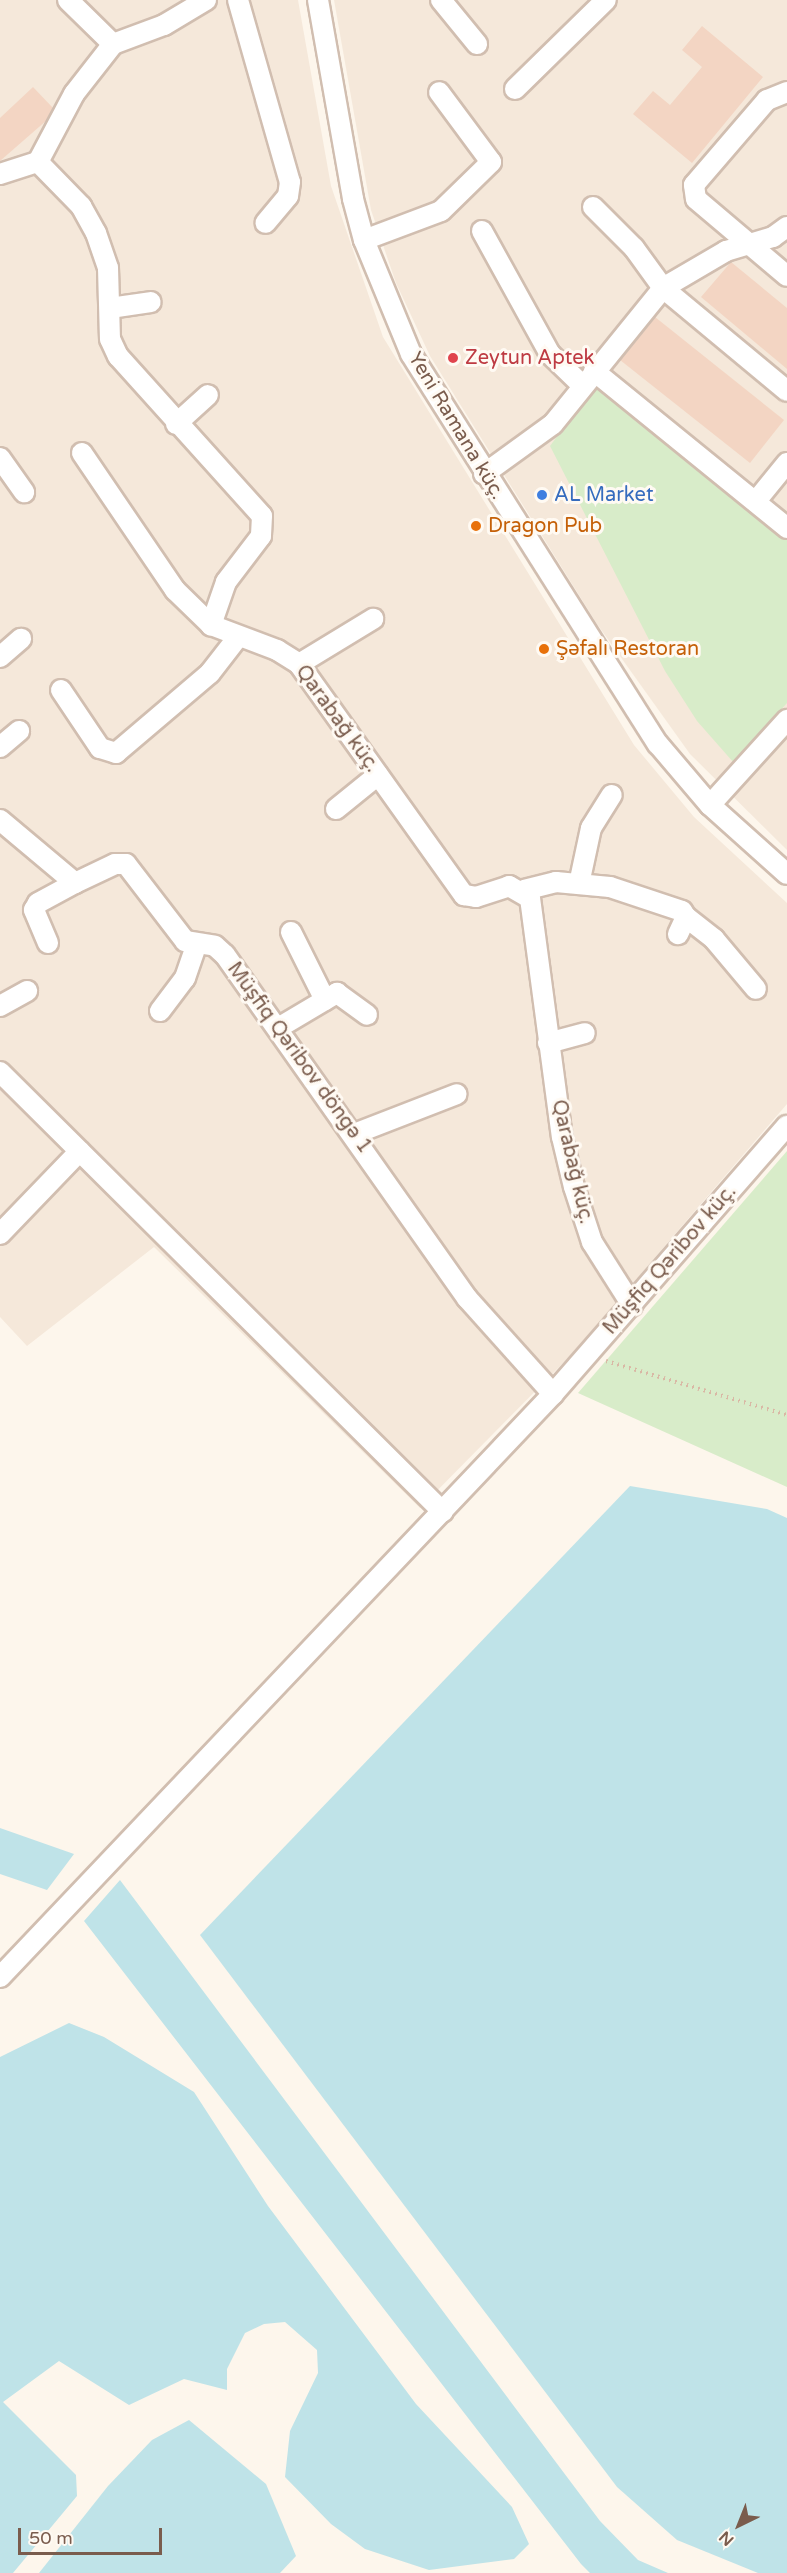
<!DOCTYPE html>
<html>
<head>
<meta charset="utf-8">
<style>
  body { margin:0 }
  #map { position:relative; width:787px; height:2573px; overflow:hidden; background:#fdf6ec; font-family:"Varela Round",sans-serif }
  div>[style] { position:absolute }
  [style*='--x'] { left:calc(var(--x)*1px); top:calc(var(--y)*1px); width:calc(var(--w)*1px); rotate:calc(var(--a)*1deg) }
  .residential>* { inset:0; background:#f5e8da }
  .green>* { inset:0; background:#d8ecc9 }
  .water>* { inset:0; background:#bfe3e8 }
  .building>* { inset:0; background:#f3d5c3 }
  .path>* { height:4px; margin-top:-2px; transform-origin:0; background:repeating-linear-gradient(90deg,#d9b8a5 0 1.5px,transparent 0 6px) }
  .roads { filter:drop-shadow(2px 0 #d1beb0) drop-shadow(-2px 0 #d1beb0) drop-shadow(0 2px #d1beb0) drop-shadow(0 -2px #d1beb0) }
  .minor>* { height:20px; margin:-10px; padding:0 10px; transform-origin:10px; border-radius:10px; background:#fff }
  .dots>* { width:16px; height:16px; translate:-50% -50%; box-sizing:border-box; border:3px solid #fffaf3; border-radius:50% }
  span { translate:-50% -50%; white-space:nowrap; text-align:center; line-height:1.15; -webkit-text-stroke:6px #fffaf3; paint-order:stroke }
  .health-label { font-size:20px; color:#be3a42 }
  .left { translate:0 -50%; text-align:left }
  .street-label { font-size:20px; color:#7a5c4d }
  .shop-label { font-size:20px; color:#366cbe }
  .food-label { font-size:20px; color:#c56008 }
  .north { position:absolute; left:709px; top:2495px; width:60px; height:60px; -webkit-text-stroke:4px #fffaf3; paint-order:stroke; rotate:223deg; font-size:16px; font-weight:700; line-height:24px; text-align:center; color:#7a5c4d }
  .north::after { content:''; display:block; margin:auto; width:21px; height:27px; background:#7a5c4d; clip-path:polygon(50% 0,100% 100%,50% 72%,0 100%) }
  .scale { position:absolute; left:18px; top:2528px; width:144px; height:27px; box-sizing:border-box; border:3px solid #7a5c4d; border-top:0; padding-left:8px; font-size:18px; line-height:21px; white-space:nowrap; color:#7a5c4d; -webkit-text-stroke:4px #fffaf3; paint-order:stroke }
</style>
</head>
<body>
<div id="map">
  <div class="residential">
    <i style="clip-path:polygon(0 0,298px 0,331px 186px,383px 337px,634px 745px,694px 817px,787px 903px,787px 1104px,570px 1356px,420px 1508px,154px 1247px,27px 1346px,0 1317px)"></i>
    <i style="clip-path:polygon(334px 0,787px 0,787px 850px,690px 754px,597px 624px,430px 356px,396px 283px,371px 210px)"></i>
  </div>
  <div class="green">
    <i style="clip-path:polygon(598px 381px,787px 540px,787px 703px,734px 763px,697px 721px,665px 671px,550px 446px)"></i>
    <i style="clip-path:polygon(787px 1151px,787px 1487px,578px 1393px)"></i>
  </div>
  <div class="water">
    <i style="clip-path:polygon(630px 1486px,767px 1509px,787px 1518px,787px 2573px,758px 2573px,677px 2540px,617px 2487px,200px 1935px)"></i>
    <i style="clip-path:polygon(0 1828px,74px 1854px,47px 1890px,0 1874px)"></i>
    <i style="clip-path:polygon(120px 1880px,600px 2521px,638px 2560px,668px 2573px,590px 2573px,581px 2564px,84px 1921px)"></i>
    <i style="clip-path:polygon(69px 2023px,104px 2037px,194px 2092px,268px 2206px,416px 2404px,512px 2507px,529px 2544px,514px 2559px,429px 2570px,365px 2549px,331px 2524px,285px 2477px,290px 2431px,318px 2373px,317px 2350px,285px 2322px,264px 2324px,245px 2333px,227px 2369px,227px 2390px,184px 2379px,129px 2405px,59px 2361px,3px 2402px,76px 2475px,77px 2496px,13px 2573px,0 2573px,0 2057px)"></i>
    <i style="clip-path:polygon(189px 2420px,266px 2484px,296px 2556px,280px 2573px,39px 2573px,108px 2486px,152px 2440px)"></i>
  </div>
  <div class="building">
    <i style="clip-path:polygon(702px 26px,763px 77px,692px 163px,633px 114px,653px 91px,670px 105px,702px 67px,682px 50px)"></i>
    <i style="clip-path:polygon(33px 87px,53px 108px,47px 120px,0 161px,0 118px)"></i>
    <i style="clip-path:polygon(731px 262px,787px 308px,787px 369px,701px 297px)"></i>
    <i style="clip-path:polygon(655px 317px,784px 420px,750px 463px,620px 360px)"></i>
  </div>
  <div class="path">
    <i style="--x:606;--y:1361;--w:189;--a:16.6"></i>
  </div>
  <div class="roads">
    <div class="minor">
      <i style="--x:68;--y:0;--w:63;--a:44.4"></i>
      <i style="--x:206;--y:0;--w:49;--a:149.2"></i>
      <i style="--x:164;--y:25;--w:54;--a:159.6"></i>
      <i style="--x:113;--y:44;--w:63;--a:128"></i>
      <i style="--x:74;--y:94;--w:77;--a:117.9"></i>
      <i style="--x:38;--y:162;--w:62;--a:45.7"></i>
      <i style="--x:81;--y:206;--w:31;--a:61"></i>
      <i style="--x:96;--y:233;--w:37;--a:71"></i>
      <i style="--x:108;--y:268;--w:71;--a:88.4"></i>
      <i style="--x:110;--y:339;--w:19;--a:65"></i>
      <i style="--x:118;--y:356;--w:215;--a:48"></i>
      <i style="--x:262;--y:516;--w:20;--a:93"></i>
      <i style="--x:261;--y:536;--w:58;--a:127.3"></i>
      <i style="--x:226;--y:582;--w:46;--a:109.2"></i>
      <i style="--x:211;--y:625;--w:71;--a:20.7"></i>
      <i style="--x:277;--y:650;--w:26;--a:32"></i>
      <i style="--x:299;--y:664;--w:284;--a:54.5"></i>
      <i style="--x:464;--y:895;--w:12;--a:9"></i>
      <i style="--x:476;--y:897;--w:35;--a:-18"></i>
      <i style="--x:509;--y:886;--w:24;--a:30"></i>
      <i style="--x:530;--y:898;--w:241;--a:82.4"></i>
      <i style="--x:562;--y:1137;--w:51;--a:76.5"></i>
      <i style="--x:574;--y:1187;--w:58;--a:71.9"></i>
      <i style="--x:592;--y:1242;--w:75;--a:57.6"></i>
      <i style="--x:238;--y:0;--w:189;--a:74.1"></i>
      <i style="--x:290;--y:182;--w:14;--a:98"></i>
      <i style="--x:288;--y:196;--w:35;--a:130"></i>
      <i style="--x:318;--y:0;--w:202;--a:80"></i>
      <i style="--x:353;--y:199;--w:42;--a:75"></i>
      <i style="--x:364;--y:240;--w:123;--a:67.6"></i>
      <i style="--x:411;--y:354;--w:462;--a:57.7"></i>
      <i style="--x:658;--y:744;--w:80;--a:49.6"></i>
      <i style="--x:710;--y:805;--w:103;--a:41.9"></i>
      <i style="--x:441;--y:0;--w:57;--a:50.7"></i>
      <i style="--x:515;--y:89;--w:127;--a:-44.4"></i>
      <i style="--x:787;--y:92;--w:22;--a:158"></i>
      <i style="--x:767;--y:100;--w:112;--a:130.7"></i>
      <i style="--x:694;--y:185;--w:14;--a:82"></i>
      <i style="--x:696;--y:199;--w:119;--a:40.2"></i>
      <i style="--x:0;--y:174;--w:40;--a:-18"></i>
      <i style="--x:593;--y:207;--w:58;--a:45"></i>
      <i style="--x:634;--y:248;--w:49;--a:54.1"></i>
      <i style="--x:663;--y:288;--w:161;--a:39.7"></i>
      <i style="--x:482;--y:231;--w:141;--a:61.1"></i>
      <i style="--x:550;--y:354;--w:46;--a:44.1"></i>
      <i style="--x:364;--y:240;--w:82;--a:-20.6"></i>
      <i style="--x:441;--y:211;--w:70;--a:-44.4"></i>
      <i style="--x:491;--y:162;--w:87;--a:-126.6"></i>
      <i style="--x:110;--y:308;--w:41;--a:-8.3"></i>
      <i style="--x:594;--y:371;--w:249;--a:39.1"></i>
      <i style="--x:176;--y:424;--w:43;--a:-42.2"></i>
      <i style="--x:82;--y:453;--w:166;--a:55.8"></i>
      <i style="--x:175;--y:590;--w:50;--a:44.2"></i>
      <i style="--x:0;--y:458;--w:42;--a:54.8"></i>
      <i style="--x:484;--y:474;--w:85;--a:-35.9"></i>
      <i style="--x:553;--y:424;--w:175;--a:-51"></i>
      <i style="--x:663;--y:288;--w:73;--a:-30.4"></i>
      <i style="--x:726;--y:251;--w:49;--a:-16.6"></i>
      <i style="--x:773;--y:237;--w:17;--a:-36"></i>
      <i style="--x:756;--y:501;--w:49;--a:-50.8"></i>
      <i style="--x:0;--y:657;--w:28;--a:-41"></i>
      <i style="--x:299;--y:664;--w:87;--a:-31.3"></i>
      <i style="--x:61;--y:690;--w:70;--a:56.1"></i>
      <i style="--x:100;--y:748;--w:17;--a:17"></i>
      <i style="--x:116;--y:753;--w:123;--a:-40.4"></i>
      <i style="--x:210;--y:673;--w:46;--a:-52.1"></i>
      <i style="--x:0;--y:747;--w:25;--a:-40"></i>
      <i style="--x:710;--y:805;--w:115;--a:-47.8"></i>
      <i style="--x:336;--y:809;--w:54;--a:-39"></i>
      <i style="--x:0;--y:820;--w:98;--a:40"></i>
      <i style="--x:75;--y:883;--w:44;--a:-25.4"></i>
      <i style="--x:115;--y:864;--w:11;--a:0"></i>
      <i style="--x:126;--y:864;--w:97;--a:52.5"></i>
      <i style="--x:185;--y:941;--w:30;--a:9"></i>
      <i style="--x:215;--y:946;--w:13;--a:42"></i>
      <i style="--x:225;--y:955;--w:420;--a:54.8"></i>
      <i style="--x:467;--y:1298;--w:129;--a:48.1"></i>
      <i style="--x:579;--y:884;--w:57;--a:-77.9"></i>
      <i style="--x:591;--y:828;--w:39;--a:-58"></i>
      <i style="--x:524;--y:890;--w:33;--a:-14"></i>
      <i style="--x:556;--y:882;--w:54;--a:5.3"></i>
      <i style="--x:610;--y:887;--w:76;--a:18.4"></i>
      <i style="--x:682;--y:911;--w:7;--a:56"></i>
      <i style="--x:686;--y:917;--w:19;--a:115"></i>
      <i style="--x:686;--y:917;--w:36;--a:38"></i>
      <i style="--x:714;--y:939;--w:65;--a:50"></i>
      <i style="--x:291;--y:932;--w:76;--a:63.4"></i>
      <i style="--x:48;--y:943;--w:36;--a:-113"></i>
      <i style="--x:34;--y:910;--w:8;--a:-60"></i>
      <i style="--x:38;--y:903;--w:42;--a:-28.4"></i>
      <i style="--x:0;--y:1006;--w:31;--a:-29"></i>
      <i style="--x:160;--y:1011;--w:41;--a:-52.9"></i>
      <i style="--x:185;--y:978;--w:34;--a:-71"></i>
      <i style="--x:278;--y:1028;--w:69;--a:-30.7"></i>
      <i style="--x:337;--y:993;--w:37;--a:36"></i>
      <i style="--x:548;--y:1043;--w:38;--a:-15"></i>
      <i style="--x:0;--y:1072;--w:624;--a:44.81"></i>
      <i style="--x:354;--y:1134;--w:110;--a:-21.2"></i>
      <i style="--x:0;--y:1234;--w:115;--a:-46.1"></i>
      <i style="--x:0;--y:1977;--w:804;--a:-46.51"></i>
      <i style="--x:553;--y:1394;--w:356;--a:-48.9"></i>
    </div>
  </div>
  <div class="dots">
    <i style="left:453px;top:358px;background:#e0444e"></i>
    <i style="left:542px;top:495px;background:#3f7fe0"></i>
    <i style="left:476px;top:526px;background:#e8710a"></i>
    <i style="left:544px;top:649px;background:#e8710a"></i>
  </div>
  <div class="health-label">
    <span class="left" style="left:465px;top:358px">Zeytun Aptek</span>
  </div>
  <div class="street-label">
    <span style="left:456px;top:426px;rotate:59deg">Yeni Ramana küç.</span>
    <span style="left:337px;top:719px;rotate:54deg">Qarabağ küç.</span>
    <span style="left:299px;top:1058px;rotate:54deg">Müşfiq Qəribov döngə 1</span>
    <span style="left:572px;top:1162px;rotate:77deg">Qarabağ küç.</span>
    <span style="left:670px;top:1260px;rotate:-49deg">Müşfiq Qəribov küç.</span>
  </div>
  <div class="shop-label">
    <span class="left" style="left:554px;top:495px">AL Market</span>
  </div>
  <div class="food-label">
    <span class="left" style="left:488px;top:526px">Dragon Pub</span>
    <span class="left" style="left:556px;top:649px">Şəfalı Restoran</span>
  </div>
  <div class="north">N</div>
  <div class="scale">50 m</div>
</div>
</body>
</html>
